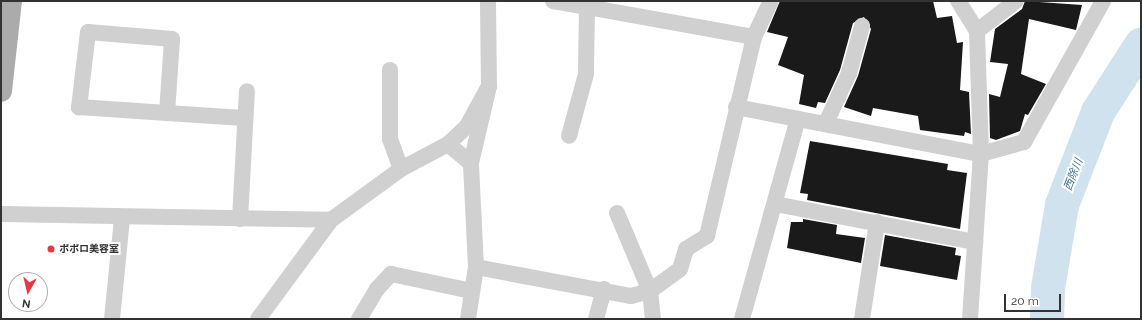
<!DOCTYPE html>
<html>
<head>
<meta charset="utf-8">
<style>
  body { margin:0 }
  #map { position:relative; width:1142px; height:320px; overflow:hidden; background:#fff; font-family:Raleway,"Noto Sans JP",sans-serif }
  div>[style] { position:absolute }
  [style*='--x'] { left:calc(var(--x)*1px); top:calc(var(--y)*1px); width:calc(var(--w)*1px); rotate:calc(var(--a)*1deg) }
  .river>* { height:34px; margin:-17px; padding:0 17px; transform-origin:17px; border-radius:17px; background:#cfe2ee }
  .building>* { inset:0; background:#1a1a1a }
  .minor>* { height:16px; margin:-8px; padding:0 8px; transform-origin:8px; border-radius:8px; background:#d0d0d0 }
  .primary>* { height:22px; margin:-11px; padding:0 11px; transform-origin:11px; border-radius:11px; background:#ababab }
  .dots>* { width:11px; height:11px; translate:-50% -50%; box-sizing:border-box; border:2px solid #fff; border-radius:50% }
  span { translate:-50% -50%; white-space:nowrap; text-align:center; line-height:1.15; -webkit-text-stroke:4px #fff; paint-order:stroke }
  .poi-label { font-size:10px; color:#333; font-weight:700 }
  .left { translate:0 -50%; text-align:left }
  .water-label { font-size:11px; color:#3f7597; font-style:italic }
  .frame { position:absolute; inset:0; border:2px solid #333; pointer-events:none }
  .north { position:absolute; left:8px; top:272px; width:40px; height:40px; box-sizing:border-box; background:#fff; border:1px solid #adadad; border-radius:50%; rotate:188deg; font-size:11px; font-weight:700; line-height:16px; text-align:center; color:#333 }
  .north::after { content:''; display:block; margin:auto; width:14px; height:18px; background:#e63946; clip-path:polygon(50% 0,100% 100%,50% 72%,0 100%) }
  .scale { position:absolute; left:1004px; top:294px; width:57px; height:18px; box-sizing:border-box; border:2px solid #333; border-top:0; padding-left:5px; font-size:12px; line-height:14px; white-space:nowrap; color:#333; -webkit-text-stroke:3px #fff; paint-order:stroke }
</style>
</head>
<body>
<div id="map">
  <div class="river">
    <i style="--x:1047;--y:319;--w:31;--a:-88"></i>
    <i style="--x:1048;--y:288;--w:84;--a:-80.4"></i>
    <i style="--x:1062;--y:205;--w:100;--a:-68.8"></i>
    <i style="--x:1098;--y:112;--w:80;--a:-57.3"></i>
  </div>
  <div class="building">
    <i style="clip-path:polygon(780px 1px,933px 1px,937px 18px,952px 16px,957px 43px,963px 42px,960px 90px,969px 92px,971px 134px,965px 132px,964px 136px,920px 130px,918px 116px,873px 108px,871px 116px,844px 107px,858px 76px,871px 29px,864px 17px,853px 23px,840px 70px,825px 103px,818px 102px,816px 108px,799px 104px,804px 75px,778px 65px,788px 37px,767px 32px)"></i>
    <i style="clip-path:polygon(1025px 1px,1082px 5px,1076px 30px,1029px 19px,1021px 74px,1046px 84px,1028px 115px,1025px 114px,1020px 131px,996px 140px,990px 138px,989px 94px,1000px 97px,1008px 64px,990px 62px,995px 29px,1022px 9px)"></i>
    <i style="clip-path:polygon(810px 141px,948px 164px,947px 170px,967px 173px,960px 229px,807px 200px,808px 194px,800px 193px)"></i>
    <i style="clip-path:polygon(803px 219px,837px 225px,836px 234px,865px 238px,861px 263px,787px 248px,791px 222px,803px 222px)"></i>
    <i style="clip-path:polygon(885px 235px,956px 248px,955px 255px,961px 256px,957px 280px,880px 266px)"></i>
  </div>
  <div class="minor">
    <i style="--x:553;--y:1;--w:35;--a:10"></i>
    <i style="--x:587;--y:7;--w:67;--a:90.9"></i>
    <i style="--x:586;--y:74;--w:64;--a:105.3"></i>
    <i style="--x:587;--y:7;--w:170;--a:10.2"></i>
    <i style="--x:977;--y:31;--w:49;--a:-37.6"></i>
    <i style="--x:390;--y:70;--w:69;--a:90"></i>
    <i style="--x:390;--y:139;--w:32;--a:70"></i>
    <i style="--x:736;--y:107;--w:249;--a:10.9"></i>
    <i style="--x:981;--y:154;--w:123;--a:-91.9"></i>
    <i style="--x:977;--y:31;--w:36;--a:-122"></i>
    <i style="--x:167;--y:113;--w:74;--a:-86.1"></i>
    <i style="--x:172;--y:39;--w:84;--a:-175.2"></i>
    <i style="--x:88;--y:32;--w:76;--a:96.8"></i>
    <i style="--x:79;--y:107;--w:88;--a:3.9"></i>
    <i style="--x:167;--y:113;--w:77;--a:3.7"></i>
    <i style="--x:826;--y:123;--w:55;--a:-65.3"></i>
    <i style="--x:849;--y:73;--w:49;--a:-74.5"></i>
    <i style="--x:448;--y:144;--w:30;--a:40"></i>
    <i style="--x:775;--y:204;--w:204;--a:10.8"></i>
    <i style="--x:617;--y:213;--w:85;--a:67.1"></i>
    <i style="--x:650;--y:291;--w:28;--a:84"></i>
    <i style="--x:1;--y:214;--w:330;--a:1"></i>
    <i style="--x:331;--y:220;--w:87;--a:-36.1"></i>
    <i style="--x:401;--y:169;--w:53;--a:-28"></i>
    <i style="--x:448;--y:144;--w:26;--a:-43"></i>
    <i style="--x:467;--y:126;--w:46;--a:-61.2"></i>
    <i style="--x:240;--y:219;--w:128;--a:-86.9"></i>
    <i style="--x:476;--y:267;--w:158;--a:10.6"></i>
    <i style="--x:631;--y:296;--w:20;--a:-15"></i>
    <i style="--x:650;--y:291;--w:37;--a:-36"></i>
    <i style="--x:680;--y:269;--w:21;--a:-73"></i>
    <i style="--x:686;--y:249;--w:25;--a:-32"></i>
    <i style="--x:707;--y:236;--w:204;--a:-76.7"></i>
    <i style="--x:754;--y:37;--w:40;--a:-65"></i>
    <i style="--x:112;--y:319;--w:101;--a:-84.3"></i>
    <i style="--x:258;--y:319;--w:123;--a:-53.6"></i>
    <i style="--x:359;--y:319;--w:35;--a:-59"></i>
    <i style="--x:377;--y:289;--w:21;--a:-47"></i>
    <i style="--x:391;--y:274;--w:83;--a:11.9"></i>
    <i style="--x:468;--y:319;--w:53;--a:-81.3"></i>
    <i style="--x:476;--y:267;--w:104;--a:-92.8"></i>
    <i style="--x:471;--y:163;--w:79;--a:-76.8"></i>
    <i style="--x:489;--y:86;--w:85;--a:-90.7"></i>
    <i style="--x:596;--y:319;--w:31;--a:-75"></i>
    <i style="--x:742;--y:319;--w:208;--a:-74.4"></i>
    <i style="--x:862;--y:319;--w:98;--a:-81.2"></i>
    <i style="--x:970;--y:319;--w:165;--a:-86.2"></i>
    <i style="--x:981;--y:154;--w:45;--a:-15.6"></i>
    <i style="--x:1024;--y:142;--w:162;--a:-60.7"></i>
  </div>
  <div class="primary">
    <i style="--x:1;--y:91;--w:91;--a:-83.7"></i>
  </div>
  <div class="dots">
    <i style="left:51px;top:249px;background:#e63946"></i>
  </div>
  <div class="poi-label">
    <span class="left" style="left:59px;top:249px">ポポロ美容室</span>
  </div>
  <div class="water-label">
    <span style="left:1074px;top:175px;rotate:-69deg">西除川</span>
  </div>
  <div class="frame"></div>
  <div class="north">N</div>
  <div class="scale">20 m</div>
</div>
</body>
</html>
